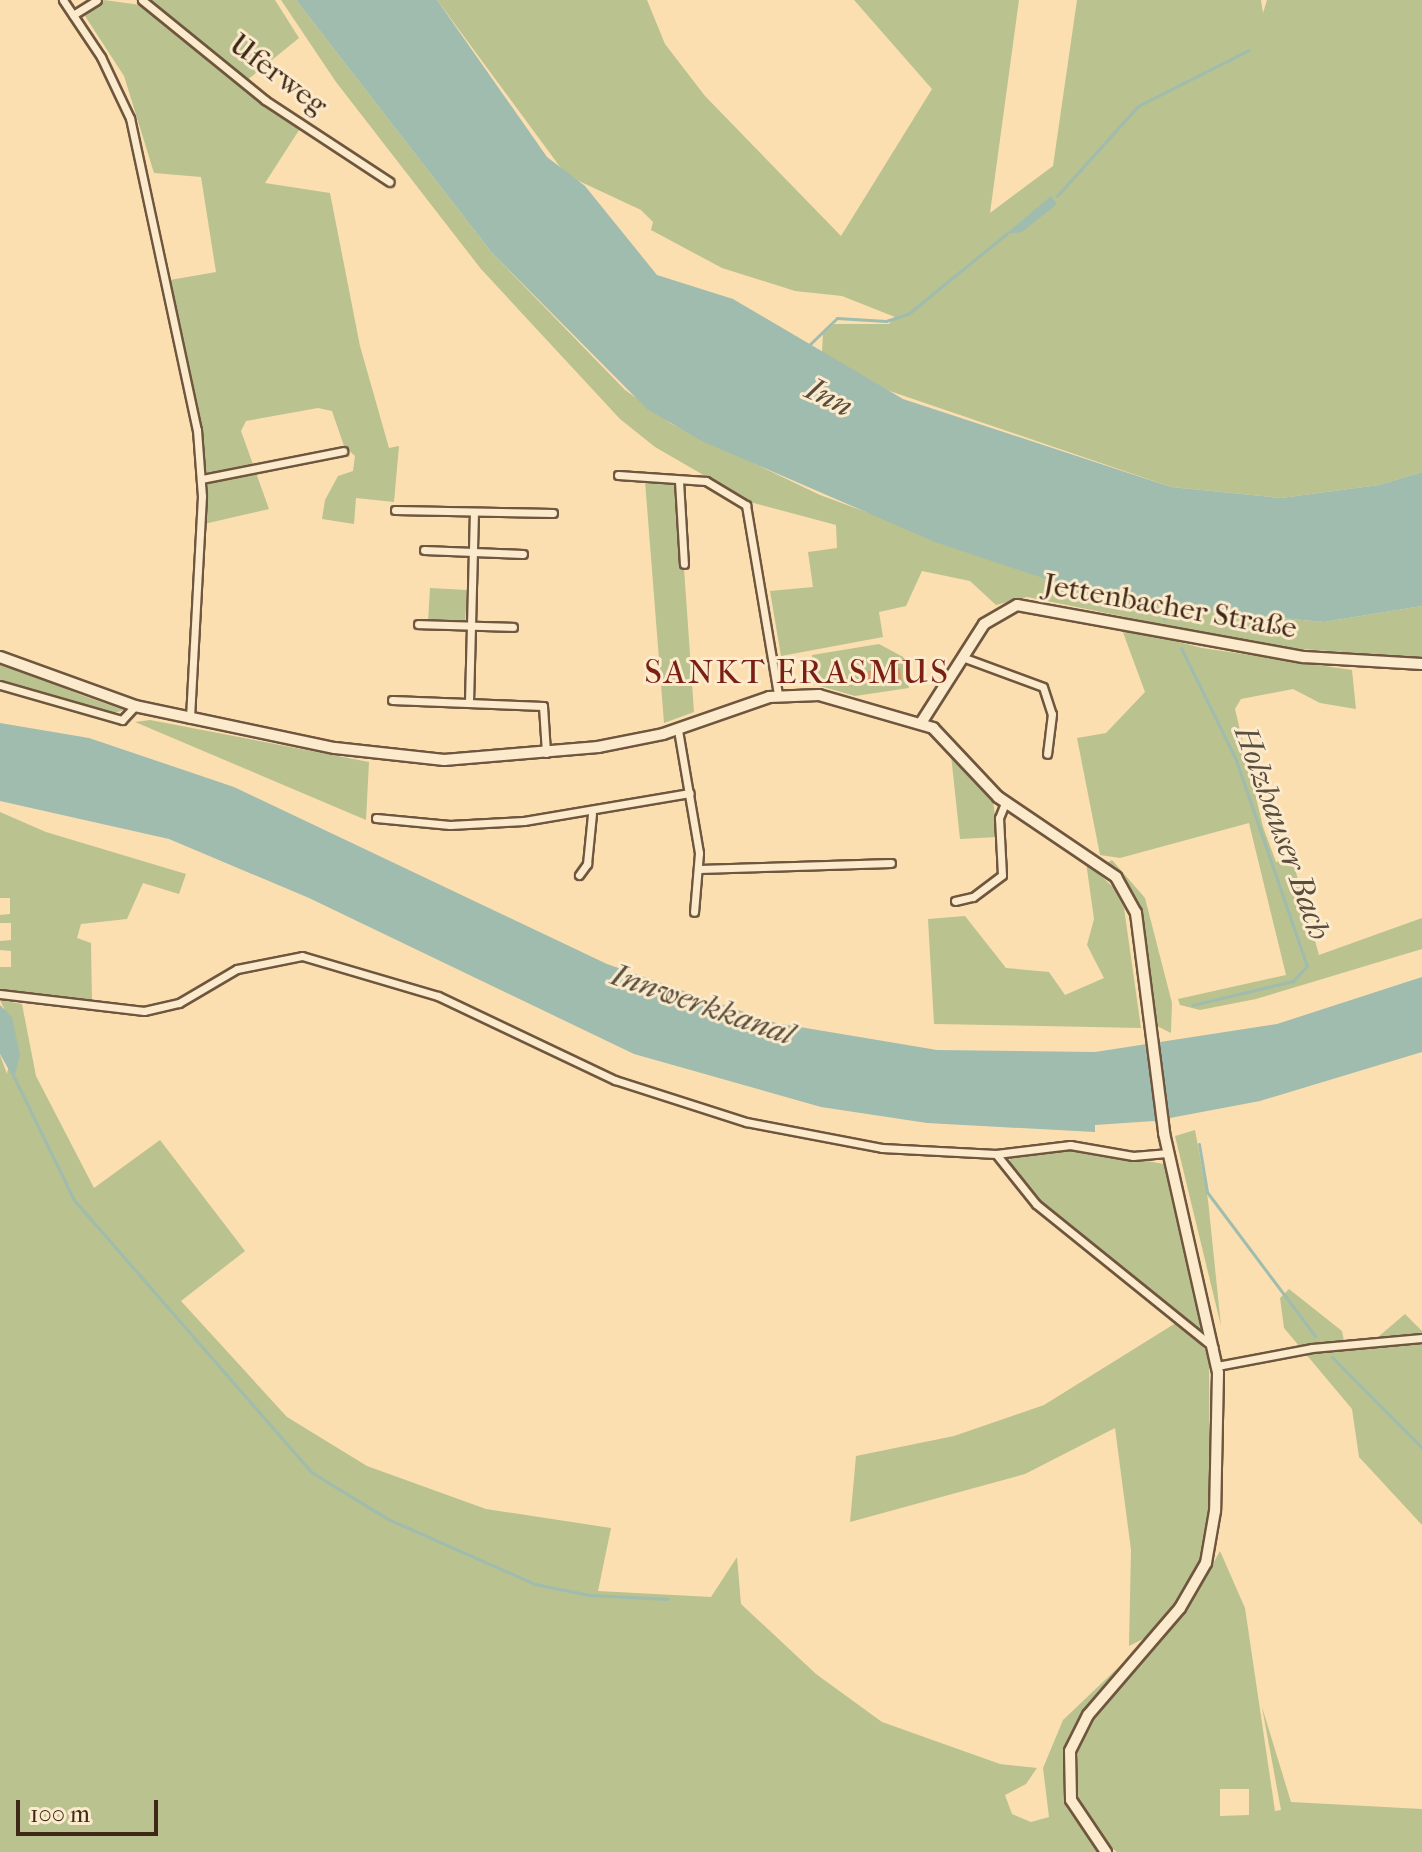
<!DOCTYPE html>
<html>
<head>
<meta charset="utf-8">
<style>
  body { margin:0 }
  #map { position:relative; width:1422px; height:1852px; overflow:hidden; background:#fbdfb1; font-family:"IM FELL French Canon",serif }
  div>[style] { position:absolute }
  [style*='--x'] { left:calc(var(--x)*1px); top:calc(var(--y)*1px); width:calc(var(--w)*1px); rotate:calc(var(--a)*1deg) }
  .green>* { inset:0; background:#bac28f }
  .water>* { inset:0; background:#9fbcae }
  .stream>* { height:3px; margin:-1.5px; padding:0 1.5px; transform-origin:1.5px; border-radius:1.5px; background:#9fbcae }
  .building>* { inset:0; background:#d89c6d }
  .roads { filter:drop-shadow(2px 0 #6f563e) drop-shadow(-2px 0 #6f563e) drop-shadow(0 2px #6f563e) drop-shadow(0 -2px #6f563e) }
  .street>* { height:7px; margin:-3.5px; padding:0 3.5px; transform-origin:3.5px; border-radius:3.5px; background:#fceacc }
  .secondary>* { height:10px; margin:-5px; padding:0 5px; transform-origin:5px; border-radius:5px; background:#fceacc }
  span { translate:-50% -50%; white-space:nowrap; text-align:center; line-height:1.15; -webkit-text-stroke:6px #fceacc; paint-order:stroke }
  .street-label { font-size:30px; color:#402818 }
  .water-label { font-size:32px; color:#584d3e; font-style:italic }
  .quarter-label { font-size:34px; color:#7a1f14; letter-spacing:2px }
  .scale { position:absolute; left:16px; top:1800px; width:142px; height:36px; box-sizing:border-box; border:4px solid #402818; border-top:0; padding-left:10px; font-size:24px; line-height:28px; white-space:nowrap; color:#402818; -webkit-text-stroke:6px #fceacc; paint-order:stroke }
</style>
</head>
<body>
<div id="map">
  <div class="green">
    <i style="clip-path:polygon(104px 0,148px 6px,301px 127px,265px 183px,330px 193px,360px 346px,389px 448px,399px 446px,394px 502px,356px 498px,354px 524px,322px 519px,325px 500px,338px 476px,353px 471px,355px 456px,344px 446px,332px 411px,318px 408px,246px 421px,241px 431px,269px 509px,204px 524px,204px 453px,170px 280px,216px 272px,201px 177px,154px 173px,124px 76px,85px 16px)"></i>
    <i style="clip-path:polygon(147px 0,275px 0,299px 38px,246px 81px)"></i>
    <i style="clip-path:polygon(281px 0,296px 0,492px 253px,625px 390px,672px 424px,820px 495px,1058px 583px,1216px 612px,1324px 622px,1422px 606px,1422px 658px,1275px 647px,1027px 597px,996px 605px,970px 581px,922px 571px,906px 606px,879px 612px,883px 637px,781px 656px,770px 591px,813px 587px,808px 552px,837px 548px,836px 525px,750px 502px,655px 447px,620px 419px,481px 269px,336px 82px)"></i>
    <i style="clip-path:polygon(437px 0,647px 0,665px 44px,705px 96px,841px 236px,932px 89px,854px 0,1019px 0,990px 213px,1053px 166px,1077px 0,1261px 0,1263px 13px,1267px 0,1422px 0,1422px 472px,1379px 485px,1281px 498px,1171px 487px,872px 385px,822px 352px,823px 334px,834px 324px,889px 324px,895px 317px,842px 296px,795px 291px,722px 268px,651px 230px,653px 222px,641px 210px,566px 175px)"></i>
    <i style="clip-path:polygon(645px 481px,678px 482px,694px 712px,664px 723px)"></i>
    <i style="clip-path:polygon(430px 588px,467px 590px,465px 624px,428px 622px)"></i>
    <i style="clip-path:polygon(1121px 627px,1202px 648px,1352px 670px,1356px 709px,1320px 703px,1293px 689px,1241px 699px,1235px 709px,1263px 827px,1276px 862px,1292px 858px,1319px 955px,1422px 918px,1422px 949px,1256px 999px,1200px 1010px,1180px 1005px,1178px 999px,1286px 975px,1249px 823px,1120px 858px,1100px 855px,1077px 738px,1106px 733px,1145px 692px)"></i>
    <i style="clip-path:polygon(879px 644px,905px 658px,909px 688px,855px 696px,813px 684px,819px 679px,812px 674px,812px 655px)"></i>
    <i style="clip-path:polygon(0 661px,81px 695px,124px 710px,114px 713px,12px 685px,0 680px)"></i>
    <i style="clip-path:polygon(150px 720px,369px 762px,366px 820px,135px 722px)"></i>
    <i style="clip-path:polygon(951px 755px,993px 801px,998px 837px,960px 839px)"></i>
    <i style="clip-path:polygon(0 812px,46px 832px,186px 874px,179px 894px,143px 883px,127px 919px,81px 924px,77px 938px,91px 943px,92px 1004px,0 991px,0 967px,11px 967px,11px 951px,0 950px,0 941px,11px 940px,11px 923px,0 923px,0 915px,10px 914px,10px 898px,0 898px)"></i>
    <i style="clip-path:polygon(1112px 860px,1145px 898px,1172px 1003px,1171px 1033px,1155px 1025px,1139px 908px,1129px 885px,1107px 863px)"></i>
    <i style="clip-path:polygon(1086px 862px,1113px 887px,1124px 908px,1141px 1028px,934px 1024px,928px 919px,965px 916px,1006px 968px,1049px 972px,1065px 995px,1104px 978px,1087px 945px,1094px 919px)"></i>
    <i style="clip-path:polygon(0 1000px,22px 1004px,36px 1076px,94px 1188px,160px 1140px,245px 1251px,181px 1301px,287px 1417px,367px 1466px,486px 1509px,611px 1528px,598px 1591px,711px 1597px,737px 1557px,741px 1604px,816px 1674px,882px 1722px,1000px 1764px,1037px 1768px,1026px 1784px,1005px 1795px,1012px 1814px,1031px 1822px,1049px 1817px,1043px 1768px,1063px 1720px,1146px 1641px,1082px 1715px,1064px 1753px,1067px 1808px,1098px 1852px,0 1852px,0 1055px,7px 1074px,15px 1032px)"></i>
    <i style="clip-path:polygon(1195px 1130px,1208px 1200px,1221px 1326px,1175px 1136px)"></i>
    <i style="clip-path:polygon(1070px 1148px,1164px 1164px,1206px 1339px,1046px 1209px,1007px 1166px,1012px 1155px)"></i>
    <i style="clip-path:polygon(1289px 1289px,1342px 1331px,1345px 1346px,1371px 1343px,1405px 1314px,1422px 1331px,1422px 1525px,1359px 1457px,1352px 1409px,1284px 1328px,1280px 1298px)"></i>
    <i style="clip-path:polygon(1179px 1321px,1209px 1354px,1210px 1526px,1200px 1570px,1151px 1635px,1129px 1646px,1131px 1550px,1115px 1428px,1025px 1474px,850px 1522px,856px 1456px,954px 1436px,1044px 1405px)"></i>
    <i style="clip-path:polygon(evenodd,1220px 1551px,1245px 1608px,1275px 1811px,1281px 1810px,1262px 1707px,1291px 1802px,1422px 1809px,1422px 1852px,1117px 1852px,1099px 1838px,1074px 1791px,1078px 1746px,1103px 1704px,1194px 1598px,1220px 1551px,1220px 1789px,1249px 1789px,1249px 1815px,1220px 1816px,1220px 1789px)"></i>
  </div>
  <div class="water">
    <i style="clip-path:polygon(296px 0,437px 0,547px 157px,585px 186px,657px 275px,733px 299px,903px 399px,1171px 487px,1281px 498px,1379px 485px,1422px 472px,1422px 606px,1324px 622px,1216px 612px,1058px 583px,935px 542px,702px 441px,647px 409px,492px 253px)"></i>
    <i style="clip-path:polygon(1051px 196px,1057px 204px,1022px 232px,1006px 234px)"></i>
    <i style="clip-path:polygon(0 723px,89px 738px,234px 787px,607px 964px,776px 1023px,937px 1050px,1095px 1052px,1277px 1024px,1422px 977px,1422px 1052px,1260px 1101px,1154px 1121px,1095px 1125px,1095px 1132px,927px 1123px,821px 1107px,634px 1054px,309px 898px,169px 839px,0 801px)"></i>
    <i style="clip-path:polygon(0 1005px,12px 1017px,20px 1055px,14px 1079px,0 1054px)"></i>
  </div>
  <div class="stream">
    <i style="--x:1057;--y:196;--w:121;--a:-48"></i>
    <i style="--x:1138;--y:106;--w:124;--a:-26.8"></i>
    <i style="--x:808;--y:346;--w:40;--a:-44"></i>
    <i style="--x:837;--y:318;--w:49;--a:3.5"></i>
    <i style="--x:886;--y:321;--w:23;--a:-18"></i>
    <i style="--x:908;--y:314;--w:127;--a:-39.2"></i>
    <i style="--x:1159;--y:599;--w:21;--a:76"></i>
    <i style="--x:1181;--y:648;--w:125;--a:63.8"></i>
    <i style="--x:1236;--y:760;--w:218;--a:71"></i>
    <i style="--x:1307;--y:966;--w:21;--a:133"></i>
    <i style="--x:1293;--y:981;--w:103;--a:166.5"></i>
    <i style="--x:14;--y:1077;--w:137;--a:64"></i>
    <i style="--x:74;--y:1200;--w:361;--a:48.9"></i>
    <i style="--x:311;--y:1472;--w:90;--a:31.4"></i>
    <i style="--x:388;--y:1519;--w:161;--a:23.9"></i>
    <i style="--x:535;--y:1584;--w:55;--a:11.5"></i>
    <i style="--x:589;--y:1595;--w:79;--a:2.9"></i>
    <i style="--x:1199;--y:1144;--w:49;--a:80.5"></i>
    <i style="--x:1207;--y:1192;--w:180;--a:53.1"></i>
    <i style="--x:1332;--y:1357;--w:128;--a:45.3"></i>
  </div>
  <div class="building">
    <i style="clip-path:polygon(900px 668px,902px 683px,863px 684px,868px 671px)"></i>
  </div>
  <div class="roads">
    <div class="street">
      <i style="--x:63;--y:0;--w:69;--a:56.3"></i>
      <i style="--x:101;--y:57;--w:68;--a:64.6"></i>
      <i style="--x:130;--y:118;--w:319;--a:77.9"></i>
      <i style="--x:197;--y:430;--w:66;--a:85.7"></i>
      <i style="--x:202;--y:496;--w:223;--a:93.1"></i>
      <i style="--x:142;--y:0;--w:159;--a:39.1"></i>
      <i style="--x:265;--y:100;--w:149;--a:33.3"></i>
      <i style="--x:73;--y:15;--w:28;--a:-32"></i>
      <i style="--x:618;--y:475;--w:88;--a:3.9"></i>
      <i style="--x:706;--y:481;--w:47;--a:31"></i>
      <i style="--x:746;--y:505;--w:193;--a:80.4"></i>
      <i style="--x:202;--y:479;--w:144;--a:-11.2"></i>
      <i style="--x:679;--y:481;--w:83;--a:86.6"></i>
      <i style="--x:395;--y:510;--w:158;--a:1.1"></i>
      <i style="--x:424;--y:550;--w:99;--a:2.3"></i>
      <i style="--x:418;--y:624;--w:95;--a:1.8"></i>
      <i style="--x:962;--y:657;--w:86;--a:20.3"></i>
      <i style="--x:1043;--y:687;--w:28;--a:72"></i>
      <i style="--x:1052;--y:714;--w:40;--a:97.1"></i>
      <i style="--x:0;--y:685;--w:127;--a:16"></i>
      <i style="--x:122;--y:720;--w:19;--a:-47"></i>
      <i style="--x:392;--y:700;--w:151;--a:2.3"></i>
      <i style="--x:543;--y:706;--w:47;--a:86.3"></i>
      <i style="--x:469;--y:702;--w:190;--a:-88.5"></i>
      <i style="--x:678;--y:730;--w:125;--a:80.3"></i>
      <i style="--x:699;--y:853;--w:59;--a:94.8"></i>
      <i style="--x:376;--y:818;--w:74;--a:5.4"></i>
      <i style="--x:450;--y:825;--w:74;--a:-3.1"></i>
      <i style="--x:524;--y:821;--w:168;--a:-9.6"></i>
      <i style="--x:699;--y:869;--w:192;--a:-1.8"></i>
      <i style="--x:579;--y:875;--w:14;--a:-54"></i>
      <i style="--x:587;--y:864;--w:50;--a:-84.3"></i>
      <i style="--x:955;--y:901;--w:18;--a:-13"></i>
      <i style="--x:973;--y:897;--w:36;--a:-37"></i>
      <i style="--x:1002;--y:875;--w:57;--a:-93"></i>
      <i style="--x:999;--y:818;--w:16;--a:-68"></i>
      <i style="--x:0;--y:994;--w:145;--a:6.7"></i>
      <i style="--x:144;--y:1011;--w:36;--a:-13"></i>
      <i style="--x:179;--y:1003;--w:67;--a:-30.4"></i>
      <i style="--x:237;--y:969;--w:66;--a:-11.3"></i>
      <i style="--x:302;--y:956;--w:142;--a:16.4"></i>
      <i style="--x:438;--y:996;--w:196;--a:25.4"></i>
      <i style="--x:615;--y:1080;--w:138;--a:17.8"></i>
      <i style="--x:746;--y:1122;--w:138;--a:10.8"></i>
      <i style="--x:882;--y:1148;--w:114;--a:3"></i>
      <i style="--x:996;--y:1154;--w:64;--a:51.3"></i>
      <i style="--x:1036;--y:1204;--w:228;--a:38.9"></i>
      <i style="--x:996;--y:1154;--w:75;--a:-6.9"></i>
      <i style="--x:1070;--y:1145;--w:64;--a:9.9"></i>
      <i style="--x:1133;--y:1156;--w:36;--a:-5"></i>
      <i style="--x:1217;--y:1366;--w:97;--a:-10.7"></i>
      <i style="--x:1312;--y:1348;--w:110;--a:-5.2"></i>
    </div>
    <div class="secondary">
      <i style="--x:0;--y:657;--w:144;--a:19.9"></i>
      <i style="--x:135;--y:706;--w:204;--a:11.9"></i>
      <i style="--x:335;--y:748;--w:110;--a:6.3"></i>
      <i style="--x:444;--y:760;--w:155;--a:-4.8"></i>
      <i style="--x:598;--y:747;--w:66;--a:-11.3"></i>
      <i style="--x:663;--y:734;--w:112;--a:-19.2"></i>
      <i style="--x:769;--y:697;--w:50;--a:-2.3"></i>
      <i style="--x:819;--y:695;--w:119;--a:16.1"></i>
      <i style="--x:933;--y:728;--w:95;--a:46.7"></i>
      <i style="--x:998;--y:797;--w:143;--a:34.1"></i>
      <i style="--x:1116;--y:877;--w:41;--a:60.9"></i>
      <i style="--x:1136;--y:913;--w:222;--a:82.7"></i>
      <i style="--x:1164;--y:1133;--w:246;--a:77.3"></i>
      <i style="--x:1218;--y:1373;--w:138;--a:91.2"></i>
      <i style="--x:1215;--y:1511;--w:53;--a:99.8"></i>
      <i style="--x:1206;--y:1563;--w:52;--a:120"></i>
      <i style="--x:1180;--y:1608;--w:141;--a:130.7"></i>
      <i style="--x:1088;--y:1715;--w:40;--a:116.6"></i>
      <i style="--x:1070;--y:1751;--w:49;--a:88.8"></i>
      <i style="--x:1071;--y:1800;--w:63;--a:56.1"></i>
      <i style="--x:921;--y:723;--w:117;--a:-57.5"></i>
      <i style="--x:984;--y:624;--w:38;--a:-30"></i>
      <i style="--x:1017;--y:605;--w:292;--a:10.3"></i>
      <i style="--x:1304;--y:657;--w:118;--a:3.4"></i>
    </div>
  </div>
  <div class="street-label">
    <span style="left:278px;top:75px;rotate:37deg">Uferweg</span>
    <span style="left:1170px;top:607px;rotate:10deg">Jettenbacher Straße</span>
  </div>
  <div class="water-label">
    <span style="left:829px;top:398px;rotate:27deg">Inn</span>
    <span style="left:1282px;top:833px;rotate:70deg">Holzhauser Bach</span>
    <span style="left:702px;top:1005px;rotate:19deg">Innwerkkanal</span>
  </div>
  <div class="quarter-label">
    <span style="left:797px;top:673px">SANKT ERASMUS</span>
  </div>
  <div class="scale">100 m</div>
</div>
</body>
</html>
